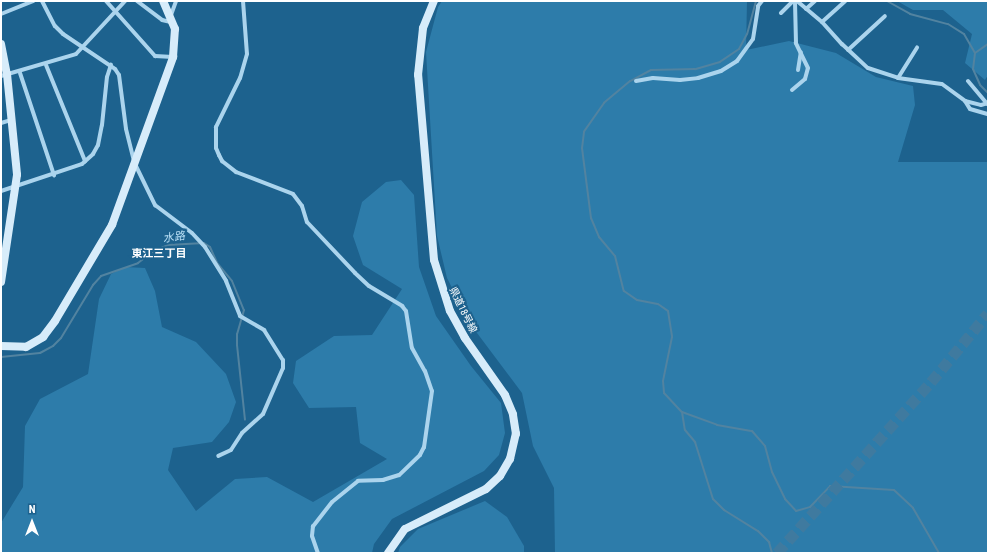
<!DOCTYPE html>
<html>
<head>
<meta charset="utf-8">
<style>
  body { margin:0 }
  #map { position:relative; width:989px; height:554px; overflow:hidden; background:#1d628e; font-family:"Roboto Condensed","Noto Sans JP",sans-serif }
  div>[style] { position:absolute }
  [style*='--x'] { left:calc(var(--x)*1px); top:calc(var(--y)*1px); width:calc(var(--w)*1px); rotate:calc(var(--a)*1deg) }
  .green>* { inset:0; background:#2d7caa }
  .stream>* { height:2px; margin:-1px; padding:0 1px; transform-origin:1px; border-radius:1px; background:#5283a0 }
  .highway-tunnel>* { height:11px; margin-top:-5.5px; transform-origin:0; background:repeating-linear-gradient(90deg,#3f7a9f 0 11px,transparent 0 16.5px) }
  .street>* { height:4px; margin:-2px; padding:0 2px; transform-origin:2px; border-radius:2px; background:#abd4ed }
  .secondary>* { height:8px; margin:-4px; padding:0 4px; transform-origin:4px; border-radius:4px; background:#d7ecfa }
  span { translate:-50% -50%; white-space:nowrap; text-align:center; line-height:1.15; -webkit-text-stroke:4px #1d628e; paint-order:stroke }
  .street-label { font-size:10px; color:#fff }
  .water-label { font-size:11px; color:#b7def4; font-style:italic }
  .neighbourhood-label { font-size:11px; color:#fff; font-weight:700 }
  .frame { position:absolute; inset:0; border:2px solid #fff; pointer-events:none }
  .north { position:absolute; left:12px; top:502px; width:40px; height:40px; -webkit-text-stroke:3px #1d628e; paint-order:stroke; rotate:0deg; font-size:11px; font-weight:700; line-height:16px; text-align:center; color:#fff }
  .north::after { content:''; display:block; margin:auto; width:14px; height:18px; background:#fff; clip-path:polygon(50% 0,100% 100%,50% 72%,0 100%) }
</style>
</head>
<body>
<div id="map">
  <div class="green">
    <i style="clip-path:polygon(442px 1px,747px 1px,746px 50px,789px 41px,836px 53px,876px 77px,913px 86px,915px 105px,898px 162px,988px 162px,988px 553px,555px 553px,554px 488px,533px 446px,522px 393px,471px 325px,447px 278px,437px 236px,426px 52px,438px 7px)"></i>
    <i style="clip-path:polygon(897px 1px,988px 1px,988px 75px,985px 80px,965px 63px,972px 34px,943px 10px,913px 10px)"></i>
    <i style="clip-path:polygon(401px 180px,414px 195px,419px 267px,436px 316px,471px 366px,501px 403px,505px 433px,499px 455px,484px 471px,392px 519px,374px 544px,372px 553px,1px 553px,1px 523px,23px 487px,25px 426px,40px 399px,88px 374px,99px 299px,111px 274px,125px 267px,145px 268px,155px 291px,162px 327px,196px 342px,226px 374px,236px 402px,229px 422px,212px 442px,173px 448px,168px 470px,196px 511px,235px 479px,267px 477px,313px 502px,387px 459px,360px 443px,356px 407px,309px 408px,293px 383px,296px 361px,334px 336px,372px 335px,402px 289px,363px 265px,353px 236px,362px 202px,386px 182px)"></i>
    <i style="clip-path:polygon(485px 501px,507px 517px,524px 546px,524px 553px,398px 553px,400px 547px,418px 529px)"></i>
  </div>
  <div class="stream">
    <i style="--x:756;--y:1;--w:34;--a:105"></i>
    <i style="--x:747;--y:34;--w:17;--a:118"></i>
    <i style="--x:739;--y:49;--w:23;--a:146"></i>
    <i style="--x:720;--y:62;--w:26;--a:164"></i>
    <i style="--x:695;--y:69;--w:44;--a:178.7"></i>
    <i style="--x:651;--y:70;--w:24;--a:152"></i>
    <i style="--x:630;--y:81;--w:34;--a:140"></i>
    <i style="--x:604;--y:103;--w:35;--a:125"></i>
    <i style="--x:584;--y:132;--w:16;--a:97"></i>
    <i style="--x:582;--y:148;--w:71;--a:82.7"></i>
    <i style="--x:591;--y:218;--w:21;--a:67"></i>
    <i style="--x:599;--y:237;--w:25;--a:50"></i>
    <i style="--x:615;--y:256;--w:36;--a:76"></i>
    <i style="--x:624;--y:291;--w:16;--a:35"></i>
    <i style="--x:637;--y:300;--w:21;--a:11"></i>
    <i style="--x:658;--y:304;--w:12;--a:35"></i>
    <i style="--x:668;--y:311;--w:26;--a:81"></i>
    <i style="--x:672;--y:337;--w:45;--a:101.6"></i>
    <i style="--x:663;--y:381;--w:12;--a:85"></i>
    <i style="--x:664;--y:393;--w:26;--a:47"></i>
    <i style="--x:682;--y:412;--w:18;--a:81"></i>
    <i style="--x:685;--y:430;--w:16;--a:50"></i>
    <i style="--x:695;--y:442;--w:60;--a:72.5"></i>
    <i style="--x:713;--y:499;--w:16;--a:45"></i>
    <i style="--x:724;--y:510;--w:40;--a:32"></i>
    <i style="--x:758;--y:531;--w:16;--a:45"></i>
    <i style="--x:769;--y:542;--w:11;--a:75"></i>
    <i style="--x:887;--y:1;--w:26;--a:29"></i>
    <i style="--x:910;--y:14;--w:39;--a:15"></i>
    <i style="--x:948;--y:24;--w:19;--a:32"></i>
    <i style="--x:964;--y:34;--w:22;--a:60"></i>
    <i style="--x:975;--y:53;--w:16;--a:97"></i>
    <i style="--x:973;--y:69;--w:17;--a:66"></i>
    <i style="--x:980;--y:85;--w:11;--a:45"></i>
    <i style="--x:975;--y:53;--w:16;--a:-35"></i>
    <i style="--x:1;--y:357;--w:39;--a:-6"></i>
    <i style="--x:40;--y:353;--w:15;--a:-28"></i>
    <i style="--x:53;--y:346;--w:11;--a:-45"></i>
    <i style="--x:61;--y:338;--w:62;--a:-58.9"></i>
    <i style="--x:93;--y:285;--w:12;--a:-48"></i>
    <i style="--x:101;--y:276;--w:39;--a:-19"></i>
    <i style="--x:138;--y:263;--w:18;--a:-38"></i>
    <i style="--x:152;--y:252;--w:17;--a:-24"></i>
    <i style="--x:168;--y:245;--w:36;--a:-3"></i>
    <i style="--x:204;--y:243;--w:7;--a:34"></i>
    <i style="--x:210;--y:247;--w:17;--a:66"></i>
    <i style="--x:217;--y:263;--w:23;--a:50"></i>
    <i style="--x:232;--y:281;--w:31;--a:68"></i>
    <i style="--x:244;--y:310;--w:25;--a:106"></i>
    <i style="--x:237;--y:334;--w:11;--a:90"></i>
    <i style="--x:237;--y:345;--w:75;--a:83.9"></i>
    <i style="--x:682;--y:412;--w:37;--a:20"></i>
    <i style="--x:717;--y:425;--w:36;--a:10"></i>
    <i style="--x:752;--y:431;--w:20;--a:49"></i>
    <i style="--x:765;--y:446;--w:27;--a:75"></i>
    <i style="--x:772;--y:472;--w:30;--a:64"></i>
    <i style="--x:785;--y:499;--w:16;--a:47"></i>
    <i style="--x:796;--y:511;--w:15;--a:-16"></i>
    <i style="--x:810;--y:507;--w:29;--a:-46"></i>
    <i style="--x:830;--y:486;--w:64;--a:3.6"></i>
    <i style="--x:894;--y:490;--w:26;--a:43"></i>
    <i style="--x:913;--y:508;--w:52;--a:60"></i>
  </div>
  <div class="highway-tunnel">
    <i style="--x:777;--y:553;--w:230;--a:-48"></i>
    <i style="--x:931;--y:382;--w:89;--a:-50.4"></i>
  </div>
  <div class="street">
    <i style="--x:42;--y:1;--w:28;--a:63"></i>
    <i style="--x:55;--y:26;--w:11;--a:45"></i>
    <i style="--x:63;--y:34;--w:63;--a:33.9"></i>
    <i style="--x:115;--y:69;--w:7;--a:56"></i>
    <i style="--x:119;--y:75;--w:54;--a:82.6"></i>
    <i style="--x:126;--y:129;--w:36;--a:76"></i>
    <i style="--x:135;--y:164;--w:46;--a:64"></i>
    <i style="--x:155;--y:205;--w:46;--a:37.1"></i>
    <i style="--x:192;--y:233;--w:19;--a:47"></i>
    <i style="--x:205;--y:247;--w:40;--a:58"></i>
    <i style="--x:226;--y:281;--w:38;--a:68"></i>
    <i style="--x:240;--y:316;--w:28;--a:30"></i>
    <i style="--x:264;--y:330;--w:36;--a:58"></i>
    <i style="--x:283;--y:360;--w:8;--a:90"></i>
    <i style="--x:283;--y:368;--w:50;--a:113.5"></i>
    <i style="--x:263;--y:414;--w:28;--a:138"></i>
    <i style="--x:242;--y:433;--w:20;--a:123"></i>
    <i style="--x:231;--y:450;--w:14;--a:155"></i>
    <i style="--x:106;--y:1;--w:74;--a:48.3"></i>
    <i style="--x:155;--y:56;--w:18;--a:3"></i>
    <i style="--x:137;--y:1;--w:31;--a:37"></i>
    <i style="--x:162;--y:20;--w:9;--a:13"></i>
    <i style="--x:243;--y:1;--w:53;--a:85.7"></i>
    <i style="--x:247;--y:54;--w:25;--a:106"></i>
    <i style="--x:240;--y:78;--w:55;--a:116.1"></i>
    <i style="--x:216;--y:127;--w:21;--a:90"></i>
    <i style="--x:216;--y:148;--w:8;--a:67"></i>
    <i style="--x:219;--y:155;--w:7;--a:63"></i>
    <i style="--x:222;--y:161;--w:18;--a:38"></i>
    <i style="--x:236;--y:172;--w:61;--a:21.1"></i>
    <i style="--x:293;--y:194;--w:15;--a:53"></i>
    <i style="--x:302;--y:206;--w:17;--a:73"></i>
    <i style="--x:307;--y:222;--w:70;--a:46.7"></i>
    <i style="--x:355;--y:273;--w:19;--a:43"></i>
    <i style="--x:369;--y:286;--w:39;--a:31"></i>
    <i style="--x:402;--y:306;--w:6;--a:51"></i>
    <i style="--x:406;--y:311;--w:37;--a:81"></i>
    <i style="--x:412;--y:348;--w:26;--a:61"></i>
    <i style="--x:425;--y:371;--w:21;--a:71"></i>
    <i style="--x:432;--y:391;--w:57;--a:98.1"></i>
    <i style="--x:424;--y:447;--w:9;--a:117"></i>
    <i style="--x:420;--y:455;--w:29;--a:136"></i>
    <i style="--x:399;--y:475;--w:17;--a:163"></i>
    <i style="--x:383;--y:480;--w:25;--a:178"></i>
    <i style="--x:358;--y:481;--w:33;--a:141"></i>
    <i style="--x:332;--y:502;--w:31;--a:128"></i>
    <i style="--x:313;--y:526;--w:10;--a:96"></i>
    <i style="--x:312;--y:536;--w:18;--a:71"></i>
    <i style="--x:797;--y:1;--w:33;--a:40"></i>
    <i style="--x:822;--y:22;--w:30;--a:48"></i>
    <i style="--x:842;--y:44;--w:35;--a:43"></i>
    <i style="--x:868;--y:68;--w:32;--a:18"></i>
    <i style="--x:898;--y:78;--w:44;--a:7.8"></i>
    <i style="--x:942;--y:84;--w:29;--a:36"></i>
    <i style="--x:965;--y:101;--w:16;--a:14"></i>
    <i style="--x:981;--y:105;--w:7;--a:-16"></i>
    <i style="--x:806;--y:9;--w:12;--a:-42"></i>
    <i style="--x:781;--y:13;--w:17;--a:-45"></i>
    <i style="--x:1;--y:14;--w:35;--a:-22"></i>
    <i style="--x:171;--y:15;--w:15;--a:-70"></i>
    <i style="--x:822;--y:22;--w:31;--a:-42"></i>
    <i style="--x:848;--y:50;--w:50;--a:-42.6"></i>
    <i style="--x:46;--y:65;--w:104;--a:67.9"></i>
    <i style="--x:798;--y:70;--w:18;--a:-81"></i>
    <i style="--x:20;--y:73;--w:108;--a:71.6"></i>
    <i style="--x:1;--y:76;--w:78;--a:-16.3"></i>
    <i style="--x:76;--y:54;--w:72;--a:-47.2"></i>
    <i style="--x:898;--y:78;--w:36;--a:-58"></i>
    <i style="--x:636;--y:81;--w:17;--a:-10"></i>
    <i style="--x:653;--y:78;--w:27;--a:4"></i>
    <i style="--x:680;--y:80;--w:18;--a:-6"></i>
    <i style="--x:698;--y:78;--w:24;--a:-17"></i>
    <i style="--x:721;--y:71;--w:19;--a:-32"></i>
    <i style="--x:737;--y:61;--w:27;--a:-54"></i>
    <i style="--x:753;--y:39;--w:33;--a:-81"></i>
    <i style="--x:758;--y:6;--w:6;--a:-51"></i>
    <i style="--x:968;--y:81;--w:30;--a:50"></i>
    <i style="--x:792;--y:90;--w:17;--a:-40"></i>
    <i style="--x:805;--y:79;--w:11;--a:-75"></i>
    <i style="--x:808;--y:68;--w:28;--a:-116"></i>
    <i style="--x:796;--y:43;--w:42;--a:-91.4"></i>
    <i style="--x:965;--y:101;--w:9;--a:58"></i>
    <i style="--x:970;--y:109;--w:19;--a:16"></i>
    <i style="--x:1;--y:123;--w:10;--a:-17"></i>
    <i style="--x:1;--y:191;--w:85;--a:-18.4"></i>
    <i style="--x:82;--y:164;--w:15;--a:-42"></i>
    <i style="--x:93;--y:154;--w:10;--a:-61"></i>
    <i style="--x:98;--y:145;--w:20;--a:-79"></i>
    <i style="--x:102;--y:125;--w:48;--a:-84.1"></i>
    <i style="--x:107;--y:77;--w:13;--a:-72"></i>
  </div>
  <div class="secondary">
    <i style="--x:1;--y:44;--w:31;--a:79"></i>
    <i style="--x:7;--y:74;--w:101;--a:84.3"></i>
    <i style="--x:17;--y:175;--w:108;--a:98.5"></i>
    <i style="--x:1;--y:346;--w:25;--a:2"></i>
    <i style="--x:26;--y:347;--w:20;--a:-30"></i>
    <i style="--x:43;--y:337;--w:20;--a:-53"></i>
    <i style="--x:55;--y:321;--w:112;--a:-59.3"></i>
    <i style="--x:112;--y:225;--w:179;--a:-70"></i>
    <i style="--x:173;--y:57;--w:28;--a:-86"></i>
    <i style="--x:175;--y:29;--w:30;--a:-113"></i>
    <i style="--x:388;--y:553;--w:29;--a:-55"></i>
    <i style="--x:405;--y:529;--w:90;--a:-26.3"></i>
    <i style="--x:486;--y:489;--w:19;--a:-43"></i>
    <i style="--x:500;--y:476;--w:20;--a:-60"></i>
    <i style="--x:510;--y:459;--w:26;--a:-77"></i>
    <i style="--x:516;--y:434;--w:20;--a:-99"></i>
    <i style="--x:513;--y:414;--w:21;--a:-113"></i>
    <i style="--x:505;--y:395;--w:70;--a:-125.1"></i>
    <i style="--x:465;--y:338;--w:31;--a:-119"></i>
    <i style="--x:450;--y:311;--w:53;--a:-107.4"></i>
    <i style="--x:434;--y:260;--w:186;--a:-94.9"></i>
    <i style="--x:418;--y:75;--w:47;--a:-83.9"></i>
    <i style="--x:423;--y:28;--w:29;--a:-68"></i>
  </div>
  <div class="street-label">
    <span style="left:463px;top:310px;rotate:64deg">県道18号線</span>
  </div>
  <div class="water-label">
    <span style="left:174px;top:238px;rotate:-9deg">水路</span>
  </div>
  <div class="neighbourhood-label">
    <span style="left:159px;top:254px">東江三丁目</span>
  </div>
  <div class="frame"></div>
  <div class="north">N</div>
</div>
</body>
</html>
